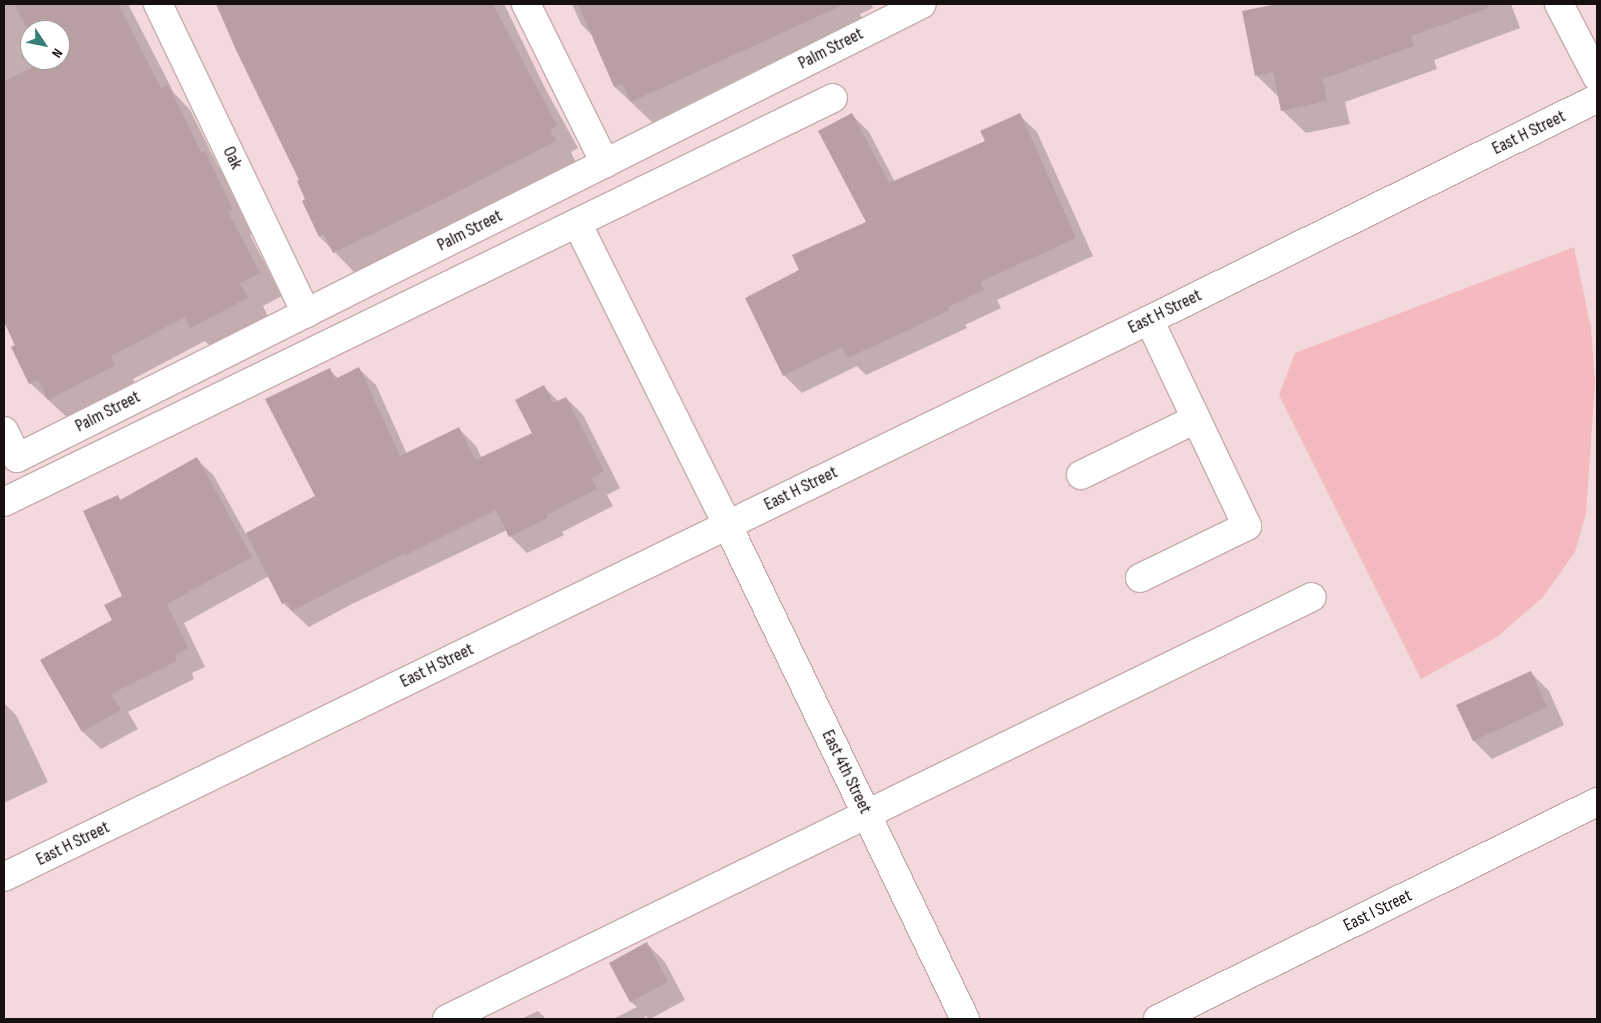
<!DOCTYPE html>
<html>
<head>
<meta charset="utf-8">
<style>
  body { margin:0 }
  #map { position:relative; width:1601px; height:1023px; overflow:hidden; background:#f3d9db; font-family:"Sofia Sans Condensed",sans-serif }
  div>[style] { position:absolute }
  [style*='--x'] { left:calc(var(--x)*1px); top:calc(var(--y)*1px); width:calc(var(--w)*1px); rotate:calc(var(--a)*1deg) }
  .green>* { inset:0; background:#f4babf }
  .shadow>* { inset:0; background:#0003 }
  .building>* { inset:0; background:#b89fa1 }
  .roads { filter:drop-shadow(1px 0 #c5acae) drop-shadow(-1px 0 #c5acae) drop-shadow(0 1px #c5acae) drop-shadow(0 -1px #c5acae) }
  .minor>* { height:28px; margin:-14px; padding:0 14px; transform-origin:14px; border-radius:14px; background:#fff }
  span { translate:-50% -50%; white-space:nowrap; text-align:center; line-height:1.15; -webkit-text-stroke:4px #fff; paint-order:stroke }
  .street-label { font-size:18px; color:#180f10 }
  .frame { position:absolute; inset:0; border:5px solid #180f10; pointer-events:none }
  .north { position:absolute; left:20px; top:20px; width:50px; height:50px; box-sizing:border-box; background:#fff; border:1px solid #a39f9f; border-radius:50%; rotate:124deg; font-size:14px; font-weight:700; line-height:20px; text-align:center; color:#180f10 }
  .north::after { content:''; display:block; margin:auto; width:18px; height:22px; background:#387f77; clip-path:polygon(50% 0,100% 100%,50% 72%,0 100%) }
</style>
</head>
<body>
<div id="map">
  <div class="green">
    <i style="clip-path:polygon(1574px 247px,1591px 328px,1595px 382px,1586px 513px,1575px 552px,1543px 597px,1497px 637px,1421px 679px,1279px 395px,1295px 353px)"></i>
  </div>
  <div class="shadow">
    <i style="clip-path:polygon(evenodd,4px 4px,128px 4px,174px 93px,190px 110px,218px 166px,228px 175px,255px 233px,250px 235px,282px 296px,263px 306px,270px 321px,214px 350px,205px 341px,133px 379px,137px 388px,72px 422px,30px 383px,4px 319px,4px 4px,30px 30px,60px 30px,60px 60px,30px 60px,30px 30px)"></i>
    <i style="clip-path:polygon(217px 4px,504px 4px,546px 90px,578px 148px,571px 152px,576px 163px,356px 274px,320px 237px,303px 202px,307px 200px,301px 180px,237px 50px)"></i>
    <i style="clip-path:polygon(572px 4px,871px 4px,873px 8px,860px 14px,865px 25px,653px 123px,615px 87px,594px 37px,581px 24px)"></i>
    <i style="clip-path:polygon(1283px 4px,1511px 4px,1520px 28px,1434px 60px,1437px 69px,1345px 102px,1350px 124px,1306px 133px,1282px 110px,1280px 98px,1256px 75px,1244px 12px)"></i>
    <i style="clip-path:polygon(852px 115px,869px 132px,895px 182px,987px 141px,1019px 115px,1037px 132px,1093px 256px,997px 300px,1001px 308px,965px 325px,967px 328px,866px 375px,857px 366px,802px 393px,784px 375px,801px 271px,867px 223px)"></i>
    <i style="clip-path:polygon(359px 369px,376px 385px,407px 454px,459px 429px,476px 446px,482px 459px,534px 434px,544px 387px,559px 402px,566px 398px,583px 415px,620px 488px,607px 495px,613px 506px,562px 532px,564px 535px,527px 553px,510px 536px,507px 530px,350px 605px,309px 627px,283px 603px,269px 576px,184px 623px,205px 667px,192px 673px,194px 679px,128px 712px,138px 729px,101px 749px,83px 732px,47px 670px,113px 621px,124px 597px,118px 497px,121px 500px,196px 458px,214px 476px,246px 534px,316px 497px,329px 370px,338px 378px)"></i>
    <i style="clip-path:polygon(1531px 673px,1549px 691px,1564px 725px,1492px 759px,1474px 741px,1458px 706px)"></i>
    <i style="clip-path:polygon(4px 703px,16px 715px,48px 782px,4px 803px)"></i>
    <i style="clip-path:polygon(647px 944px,665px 962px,685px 1000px,650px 1019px,644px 1015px,646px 1019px,613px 1019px,637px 1007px,631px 1002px,611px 963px)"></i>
    <i style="clip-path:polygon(538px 1011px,546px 1019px,521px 1019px)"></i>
  </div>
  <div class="building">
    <i style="clip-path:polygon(14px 4px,118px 4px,161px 88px,168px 85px,201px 152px,205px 151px,233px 210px,228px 212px,260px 273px,240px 283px,248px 298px,190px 328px,185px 317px,111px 356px,115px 365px,48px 400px,38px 380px,29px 384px,11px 347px,15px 345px,4px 322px,4px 81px,44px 62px,43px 60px,60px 60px,60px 30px,30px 30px,30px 35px)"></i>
    <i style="clip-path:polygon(216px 4px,493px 4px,557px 126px,550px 130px,556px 141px,450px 196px,333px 253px,324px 234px,319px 237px,302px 201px,305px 199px,297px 181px,299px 180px,236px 50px)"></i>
    <i style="clip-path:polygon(578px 4px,845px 4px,631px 102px,622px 84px,614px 87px)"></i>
    <i style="clip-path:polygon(1277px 4px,1488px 4px,1489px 8px,1411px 36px,1414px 46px,1322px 79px,1327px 101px,1281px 111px,1273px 72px,1255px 76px,1242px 11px)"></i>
    <i style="clip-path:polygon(852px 113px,889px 183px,985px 141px,980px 131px,1020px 113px,1076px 238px,980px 282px,984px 290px,948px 307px,950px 310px,887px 340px,847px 358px,842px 347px,783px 376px,745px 298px,799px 270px,792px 255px,866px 222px,818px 131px)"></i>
    <i style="clip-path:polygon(359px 367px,400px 456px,459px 427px,475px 460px,532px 433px,515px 400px,544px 385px,553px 403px,566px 397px,604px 471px,591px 478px,597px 489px,546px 515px,548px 518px,509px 537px,496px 510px,406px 555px,405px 553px,292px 611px,287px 601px,282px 604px,246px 533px,315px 496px,265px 399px,330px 368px,335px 379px)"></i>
    <i style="clip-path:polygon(197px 457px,252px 557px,167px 604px,188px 648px,175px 655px,177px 661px,111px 694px,121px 710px,82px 732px,40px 660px,112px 620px,104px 605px,122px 596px,83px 511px,118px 495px,120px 500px)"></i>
    <i style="clip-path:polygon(1531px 671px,1547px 707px,1473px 741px,1456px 705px)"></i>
    <i style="clip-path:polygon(647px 942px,668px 982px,630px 1002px,609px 963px)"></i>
  </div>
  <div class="roads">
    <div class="minor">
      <i style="--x:158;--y:4;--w:343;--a:64.4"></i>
      <i style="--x:526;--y:4;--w:178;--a:63.6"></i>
      <i style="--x:1559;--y:4;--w:82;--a:62.5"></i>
      <i style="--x:577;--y:223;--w:336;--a:63.5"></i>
      <i style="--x:727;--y:524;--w:549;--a:64.32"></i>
      <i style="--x:4;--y:431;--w:30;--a:64"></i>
      <i style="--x:17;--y:458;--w:1012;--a:-26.64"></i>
      <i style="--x:1081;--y:475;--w:128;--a:-26"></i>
      <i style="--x:4;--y:502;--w:922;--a:-25.98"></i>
      <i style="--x:1140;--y:578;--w:119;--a:-25.9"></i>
      <i style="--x:1247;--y:526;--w:228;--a:-115.4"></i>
      <i style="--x:4;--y:877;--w:1273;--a:-25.94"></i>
      <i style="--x:1149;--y:320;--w:500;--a:-26.3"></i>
      <i style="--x:447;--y:1019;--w:962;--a:-26.01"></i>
      <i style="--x:1158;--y:1019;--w:490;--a:-26.3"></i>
    </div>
  </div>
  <div class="street-label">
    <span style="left:831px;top:49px;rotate:-27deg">Palm Street</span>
    <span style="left:1529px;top:133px;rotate:-26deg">East H Street</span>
    <span style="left:232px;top:158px;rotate:64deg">Oak</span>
    <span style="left:470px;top:231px;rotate:-27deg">Palm Street</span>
    <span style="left:1165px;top:312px;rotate:-26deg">East H Street</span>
    <span style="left:108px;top:412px;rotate:-27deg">Palm Street</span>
    <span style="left:801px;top:489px;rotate:-26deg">East H Street</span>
    <span style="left:437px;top:666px;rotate:-26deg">East H Street</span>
    <span style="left:846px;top:772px;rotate:64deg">East 4th Street</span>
    <span style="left:73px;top:844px;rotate:-26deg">East H Street</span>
    <span style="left:1378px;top:911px;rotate:-26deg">East I Street</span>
  </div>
  <div class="frame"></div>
  <div class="north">N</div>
</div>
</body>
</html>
